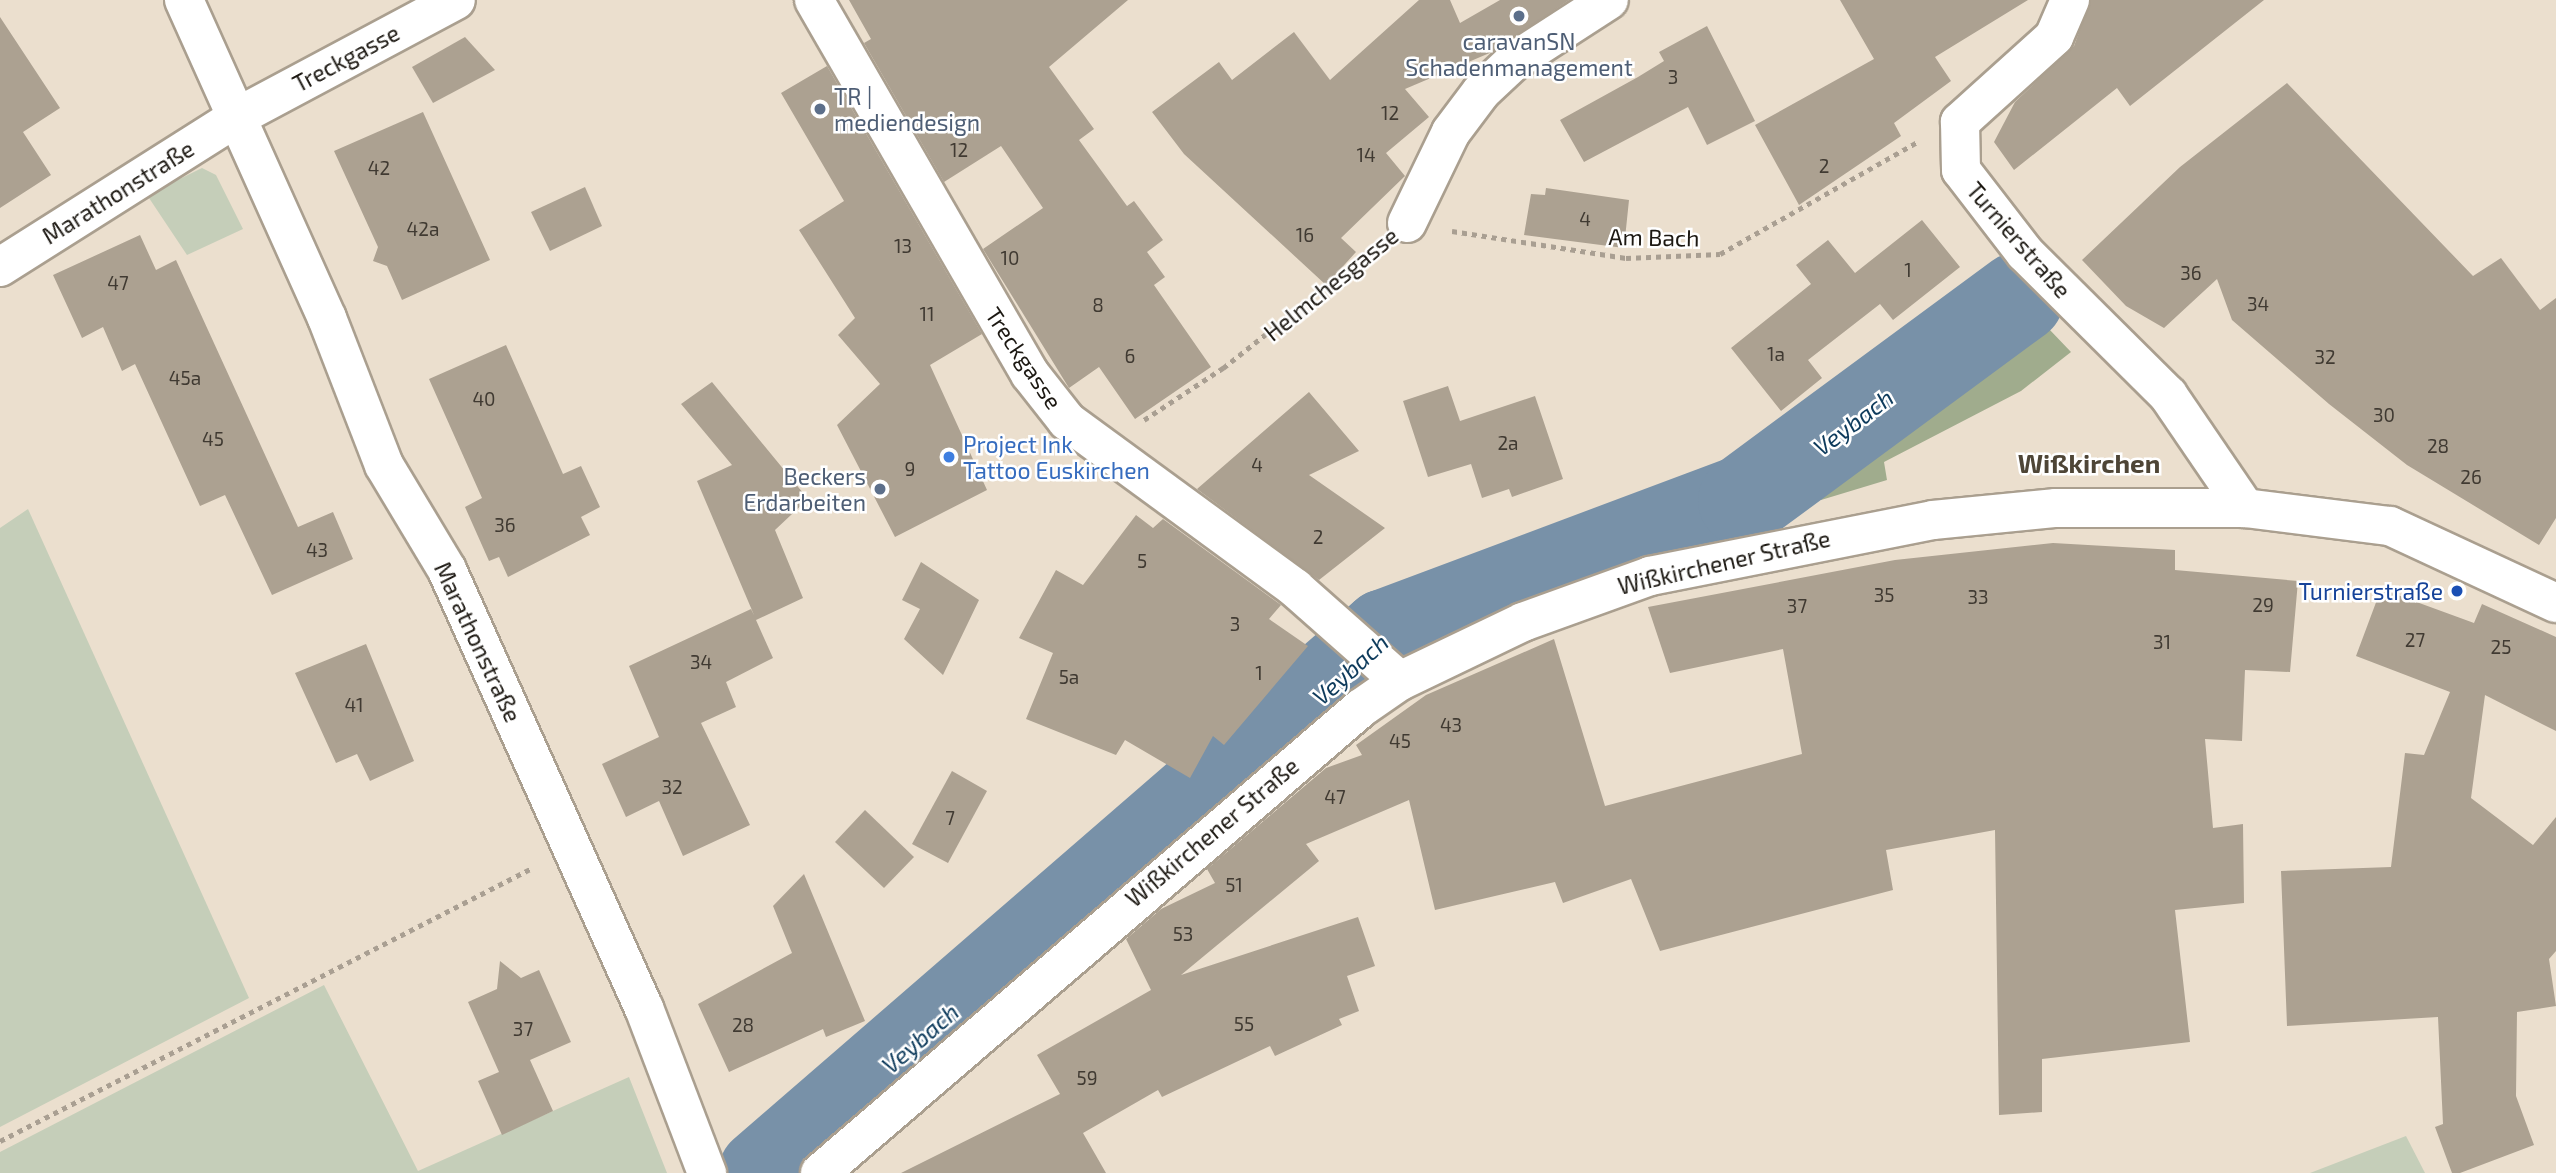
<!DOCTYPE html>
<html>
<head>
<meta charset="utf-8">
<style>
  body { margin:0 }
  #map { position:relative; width:2556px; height:1173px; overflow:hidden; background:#ebdfce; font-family:"Exo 2",sans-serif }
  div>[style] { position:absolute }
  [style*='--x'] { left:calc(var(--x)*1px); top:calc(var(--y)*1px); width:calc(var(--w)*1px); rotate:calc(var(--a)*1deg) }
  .green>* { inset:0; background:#c5ceb9 }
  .forest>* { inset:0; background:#a0ac8d }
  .river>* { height:91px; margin:-45.5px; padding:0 45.5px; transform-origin:45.5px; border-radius:45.5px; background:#7891a8 }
  .building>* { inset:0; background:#aca191 }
  .path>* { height:4.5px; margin-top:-2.25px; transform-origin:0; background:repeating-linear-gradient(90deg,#a99f92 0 5px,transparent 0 10px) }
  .roads { filter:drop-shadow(2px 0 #aa9f8f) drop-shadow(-2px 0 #aa9f8f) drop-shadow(0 2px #aa9f8f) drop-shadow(0 -2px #aa9f8f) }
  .minor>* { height:38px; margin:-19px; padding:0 19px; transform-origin:19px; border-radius:19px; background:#fff }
  .dots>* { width:19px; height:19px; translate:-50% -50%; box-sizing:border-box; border:4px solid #fff; border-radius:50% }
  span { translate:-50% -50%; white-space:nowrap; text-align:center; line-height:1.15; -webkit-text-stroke:5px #fff; paint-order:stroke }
  .number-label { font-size:19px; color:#403a32 }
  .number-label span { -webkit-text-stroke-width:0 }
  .service-label { font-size:23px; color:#4e5e75 }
  .left { translate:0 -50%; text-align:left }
  .right { translate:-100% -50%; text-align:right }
  .street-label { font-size:23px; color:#1c1812 }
  .shop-label { font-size:23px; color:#366cbe }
  .transit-label { font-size:23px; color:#164399 }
  .water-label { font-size:24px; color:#0e3b5c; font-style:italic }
  .quarter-label { font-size:26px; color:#4e4536; font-weight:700 }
</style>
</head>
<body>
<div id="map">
  <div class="green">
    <i style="clip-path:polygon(202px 168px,216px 175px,243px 229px,187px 255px,147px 195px)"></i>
    <i style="clip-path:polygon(28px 509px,249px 998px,0 1127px,0 528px)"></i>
    <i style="clip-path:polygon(324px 985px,418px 1171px,629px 1077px,667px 1173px,0 1173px,0 1152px)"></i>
    <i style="clip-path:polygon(2406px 1136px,2425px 1173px,2310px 1173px)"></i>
  </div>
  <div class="forest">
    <i style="clip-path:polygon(2026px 305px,2071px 352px,2021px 391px,1884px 462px,1887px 480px,1821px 500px,1819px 464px)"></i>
  </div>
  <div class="river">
    <i style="--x:763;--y:1173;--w:823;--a:-40.91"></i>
    <i style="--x:1385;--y:634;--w:382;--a:-20.5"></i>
    <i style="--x:1743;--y:500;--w:342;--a:-36.4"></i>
  </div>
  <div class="building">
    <i style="clip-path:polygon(849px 0,1128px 0,1049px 67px,1094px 129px,1079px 140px,1127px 206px,1134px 201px,1163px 240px,1147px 252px,1165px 277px,1154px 285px,1211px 367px,1135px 419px,1099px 367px,1069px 388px,983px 249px,1043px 208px,1001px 146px,944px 182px,864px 43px,871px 39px)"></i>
    <i style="clip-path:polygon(1419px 0,1450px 0,1460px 23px,1500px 0,1569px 0,1492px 52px,1405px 89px,1429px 117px,1386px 153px,1405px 176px,1341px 238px,1356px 252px,1326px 285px,1184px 154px,1152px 112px,1219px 62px,1232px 80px,1294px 32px,1330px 80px)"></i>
    <i style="clip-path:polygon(1840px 0,2028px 0,1935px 57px,1951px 81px,1894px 123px,1901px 136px,1799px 205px,1755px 125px,1874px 59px)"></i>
    <i style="clip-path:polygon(2091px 0,2264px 0,2130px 106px,2117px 88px,2014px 170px,1994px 142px,2015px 102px,2074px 46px)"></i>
    <i style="clip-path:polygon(0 17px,60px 108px,23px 132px,51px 175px,0 208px)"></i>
    <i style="clip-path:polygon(1707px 26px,1755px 121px,1707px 145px,1688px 107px,1584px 162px,1560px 120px,1638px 77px,1664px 61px,1659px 52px)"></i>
    <i style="clip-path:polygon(465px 37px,495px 70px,433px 103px,412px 67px)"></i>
    <i style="clip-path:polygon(827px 66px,982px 334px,930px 365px,987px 490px,895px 537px,837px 425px,880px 384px,838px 335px,855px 318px,799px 230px,844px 201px,781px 93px)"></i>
    <i style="clip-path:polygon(2287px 83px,2473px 276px,2501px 258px,2540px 310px,2556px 298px,2556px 518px,2539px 545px,2407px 465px,2329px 404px,2232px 320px,2217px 279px,2164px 328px,2126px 306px,2082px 260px,2180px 167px)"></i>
    <i style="clip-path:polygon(423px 112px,490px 260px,402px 300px,387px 266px,373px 261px,378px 247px,334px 151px)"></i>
    <i style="clip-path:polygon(585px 187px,602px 226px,550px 251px,531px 212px)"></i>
    <i style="clip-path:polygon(1546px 188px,1629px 200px,1624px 248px,1524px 235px,1531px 194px,1545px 195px)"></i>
    <i style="clip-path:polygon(1922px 220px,1960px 267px,1893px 320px,1880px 304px,1808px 360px,1822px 378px,1781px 411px,1731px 348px,1811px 284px,1796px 265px,1828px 240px,1855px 273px)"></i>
    <i style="clip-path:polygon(140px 235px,156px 270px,176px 260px,298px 527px,333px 512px,353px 559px,272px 595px,225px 495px,200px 506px,135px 364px,122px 371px,103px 327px,82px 338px,53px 275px)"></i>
    <i style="clip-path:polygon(506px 345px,563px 474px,581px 466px,600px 507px,581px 517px,590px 535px,508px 577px,499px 557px,489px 561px,465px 507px,482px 498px,429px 379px)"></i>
    <i style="clip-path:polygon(712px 382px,808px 499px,775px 530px,803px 598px,756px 620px,773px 658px,726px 682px,736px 707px,701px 723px,750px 825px,683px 856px,659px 801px,626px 817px,602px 764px,659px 737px,629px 666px,751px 609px,754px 615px,697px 481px,732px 465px,681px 404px)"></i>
    <i style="clip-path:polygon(1448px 386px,1460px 421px,1535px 396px,1563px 479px,1512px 497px,1509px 489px,1482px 498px,1471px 464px,1428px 477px,1403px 401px)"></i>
    <i style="clip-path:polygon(1309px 392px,1359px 451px,1309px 475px,1385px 528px,1319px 580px,1197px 489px)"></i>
    <i style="clip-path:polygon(1136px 515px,1153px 528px,1163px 519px,1281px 605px,1269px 619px,1308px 646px,1224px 745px,1213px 736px,1190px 778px,1125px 740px,1116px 755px,1026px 719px,1053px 653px,1019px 638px,1056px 570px,1083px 585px)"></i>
    <i style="clip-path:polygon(2053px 543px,2175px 550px,2175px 570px,2298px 581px,2290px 672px,2245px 670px,2242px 741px,2205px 739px,2213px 828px,2243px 824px,2244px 903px,2175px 910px,2190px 1042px,2042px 1059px,2042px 1112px,1999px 1115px,1995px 830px,1886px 850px,1893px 890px,1660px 951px,1631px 879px,1563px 903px,1555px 882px,1435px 910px,1409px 800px,1306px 844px,1319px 861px,1181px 975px,1358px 917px,1375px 966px,1347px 976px,1359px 1011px,1339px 1019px,1342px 1025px,1275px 1056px,1270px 1046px,1162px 1097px,1158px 1090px,1083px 1133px,1106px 1173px,901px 1173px,1060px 1094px,1037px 1055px,1151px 990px,1126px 939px,1161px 909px,1215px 883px,1207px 869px,1326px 768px,1362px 755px,1356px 745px,1426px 695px,1554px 639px,1605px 806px,1802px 754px,1783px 649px,1670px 673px,1648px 607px,1895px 560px)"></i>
    <i style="clip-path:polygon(921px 562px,979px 600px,943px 675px,904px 639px,920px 609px,902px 600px)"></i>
    <i style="clip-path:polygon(2381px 589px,2474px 623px,2482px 604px,2556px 637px,2556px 731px,2485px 695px,2471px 798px,2533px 845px,2556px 817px,2556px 951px,2549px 959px,2556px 1006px,2517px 1012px,2516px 1096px,2534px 1145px,2460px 1173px,2452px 1173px,2435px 1127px,2443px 1124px,2438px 1017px,2287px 1026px,2281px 871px,2391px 867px,2405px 753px,2424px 755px,2450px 692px,2356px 656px)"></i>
    <i style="clip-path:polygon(366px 644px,414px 761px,370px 781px,357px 754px,336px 763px,295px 673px)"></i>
    <i style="clip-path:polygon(952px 771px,987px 791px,948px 863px,912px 844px)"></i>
    <i style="clip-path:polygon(865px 810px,914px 857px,884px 888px,835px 842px)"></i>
    <i style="clip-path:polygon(804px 874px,865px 1021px,826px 1037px,823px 1029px,729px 1072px,698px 1004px,792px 953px,773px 906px)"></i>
    <i style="clip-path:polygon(500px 961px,521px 978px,539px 970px,571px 1042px,530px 1060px,553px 1111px,502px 1135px,478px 1081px,499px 1072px,468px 1002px,497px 989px)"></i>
  </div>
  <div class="path">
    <i style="--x:1452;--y:231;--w:176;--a:8.8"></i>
    <i style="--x:1626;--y:258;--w:94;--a:-2.4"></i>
    <i style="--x:1720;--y:254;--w:227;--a:-29.6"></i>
    <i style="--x:1144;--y:420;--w:95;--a:-33.4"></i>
    <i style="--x:1223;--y:368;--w:190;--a:-38.4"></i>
    <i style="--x:0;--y:1141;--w:598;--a:-27.16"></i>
  </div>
  <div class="roads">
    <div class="minor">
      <i style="--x:184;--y:0;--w:349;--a:65.8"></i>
      <i style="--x:327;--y:318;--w:158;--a:68.8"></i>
      <i style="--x:384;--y:465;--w:122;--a:59"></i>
      <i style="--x:447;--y:570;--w:480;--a:65.8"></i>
      <i style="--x:644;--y:1008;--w:177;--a:69.1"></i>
      <i style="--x:814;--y:0;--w:432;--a:60"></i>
      <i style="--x:1030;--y:374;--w:60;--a:51.8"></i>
      <i style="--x:1067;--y:421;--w:283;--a:36.2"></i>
      <i style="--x:1295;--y:588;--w:140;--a:41.5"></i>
      <i style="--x:2070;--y:0;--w:40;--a:113.4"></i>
      <i style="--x:2054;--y:37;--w:127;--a:137.9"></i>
      <i style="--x:1960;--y:122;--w:48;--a:88.8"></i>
      <i style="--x:1961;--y:170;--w:105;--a:52.4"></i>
      <i style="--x:2025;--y:253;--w:202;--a:44.8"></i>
      <i style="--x:2168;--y:395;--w:137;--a:55.7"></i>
      <i style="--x:1407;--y:223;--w:101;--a:-64.2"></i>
      <i style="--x:1451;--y:132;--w:50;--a:-53.1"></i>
      <i style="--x:1481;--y:92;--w:44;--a:-43.2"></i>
      <i style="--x:1513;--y:62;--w:114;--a:-32.9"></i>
      <i style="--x:0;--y:267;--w:280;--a:-32.3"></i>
      <i style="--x:237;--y:117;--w:248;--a:-28.1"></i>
      <i style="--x:820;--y:1173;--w:713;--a:-40.68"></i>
      <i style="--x:1361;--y:708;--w:47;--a:-34.7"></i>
      <i style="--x:1400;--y:681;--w:136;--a:-25.6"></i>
      <i style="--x:1523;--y:622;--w:135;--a:-19.9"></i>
      <i style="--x:1650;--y:576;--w:288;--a:-11.2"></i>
      <i style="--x:1933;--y:520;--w:124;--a:-5.6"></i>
      <i style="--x:2056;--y:508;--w:189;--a:0"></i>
      <i style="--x:2245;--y:508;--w:146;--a:7.1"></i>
      <i style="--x:2390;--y:526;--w:183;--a:24.9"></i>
    </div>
  </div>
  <div class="dots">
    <i style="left:1519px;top:16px;background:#5c6f8a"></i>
    <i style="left:820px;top:109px;background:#5c6f8a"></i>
    <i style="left:949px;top:457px;background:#3f7fe0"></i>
    <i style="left:880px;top:489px;background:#5c6f8a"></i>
    <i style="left:2457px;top:591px;background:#1a4fb4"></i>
  </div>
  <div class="number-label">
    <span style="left:1673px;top:77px">3</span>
    <span style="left:1390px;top:113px">12</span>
    <span style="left:959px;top:150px">12</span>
    <span style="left:1366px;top:155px">14</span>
    <span style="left:1824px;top:166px">2</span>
    <span style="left:379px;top:168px">42</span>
    <span style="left:1585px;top:219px">4</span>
    <span style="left:423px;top:229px">42a</span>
    <span style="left:1305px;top:235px">16</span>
    <span style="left:903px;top:246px">13</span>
    <span style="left:1010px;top:258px">10</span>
    <span style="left:1908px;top:270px">1</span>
    <span style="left:2191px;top:273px">36</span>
    <span style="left:118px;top:283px">47</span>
    <span style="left:2258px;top:304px">34</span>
    <span style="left:1098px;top:305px">8</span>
    <span style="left:927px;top:314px">11</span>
    <span style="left:1776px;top:354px">1a</span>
    <span style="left:1130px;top:356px">6</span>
    <span style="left:2325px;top:357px">32</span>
    <span style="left:185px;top:378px">45a</span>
    <span style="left:484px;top:399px">40</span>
    <span style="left:2384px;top:415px">30</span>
    <span style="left:213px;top:439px">45</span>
    <span style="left:1508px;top:443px">2a</span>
    <span style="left:2438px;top:446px">28</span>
    <span style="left:1257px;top:465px">4</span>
    <span style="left:910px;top:469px">9</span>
    <span style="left:2471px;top:477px">26</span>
    <span style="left:505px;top:525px">36</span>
    <span style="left:1318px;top:537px">2</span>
    <span style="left:317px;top:550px">43</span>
    <span style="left:1142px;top:561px">5</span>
    <span style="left:1884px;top:595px">35</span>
    <span style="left:1978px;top:597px">33</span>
    <span style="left:2263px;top:605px">29</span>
    <span style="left:1797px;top:606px">37</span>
    <span style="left:1235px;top:624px">3</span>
    <span style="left:2415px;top:640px">27</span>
    <span style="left:2162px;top:642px">31</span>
    <span style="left:2501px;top:647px">25</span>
    <span style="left:701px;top:662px">34</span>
    <span style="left:1259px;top:673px">1</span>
    <span style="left:1069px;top:677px">5a</span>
    <span style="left:354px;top:705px">41</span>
    <span style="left:1451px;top:725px">43</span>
    <span style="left:1400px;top:741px">45</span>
    <span style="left:672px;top:787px">32</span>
    <span style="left:1335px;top:797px">47</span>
    <span style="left:950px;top:818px">7</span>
    <span style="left:1234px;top:885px">51</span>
    <span style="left:1183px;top:934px">53</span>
    <span style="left:1244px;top:1024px">55</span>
    <span style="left:743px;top:1025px">28</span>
    <span style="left:523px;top:1029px">37</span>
    <span style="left:1087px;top:1078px">59</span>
  </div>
  <div class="service-label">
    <span style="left:1519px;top:54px">caravanSN<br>Schadenmanagement</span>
    <span class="left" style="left:834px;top:109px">TR |<br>mediendesign</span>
    <span class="right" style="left:866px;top:489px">Beckers<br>Erdarbeiten</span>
  </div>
  <div class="street-label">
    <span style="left:346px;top:58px;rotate:-28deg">Treckgasse</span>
    <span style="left:118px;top:192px;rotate:-32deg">Marathonstraße</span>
    <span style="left:1654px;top:237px;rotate:1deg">Am Bach</span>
    <span style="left:2019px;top:240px;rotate:49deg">Turnierstraße</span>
    <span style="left:1331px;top:284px;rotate:-39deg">Helmchesgasse</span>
    <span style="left:1024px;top:358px;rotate:56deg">Treckgasse</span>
    <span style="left:1724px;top:562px;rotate:-13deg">Wißkirchener Straße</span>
    <span style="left:478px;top:642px;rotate:65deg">Marathonstraße</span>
    <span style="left:1212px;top:832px;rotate:-40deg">Wißkirchener Straße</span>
  </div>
  <div class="shop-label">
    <span class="left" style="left:963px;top:457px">Project Ink<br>Tattoo Euskirchen</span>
  </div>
  <div class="transit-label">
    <span class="right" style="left:2443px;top:591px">Turnierstraße</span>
  </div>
  <div class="water-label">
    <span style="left:1853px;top:422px;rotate:-37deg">Veybach</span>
    <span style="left:1350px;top:669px;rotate:-42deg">Veybach</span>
    <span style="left:920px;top:1038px;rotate:-41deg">Veybach</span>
  </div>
  <div class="quarter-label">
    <span style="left:2089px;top:463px">Wißkirchen</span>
  </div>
</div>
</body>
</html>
